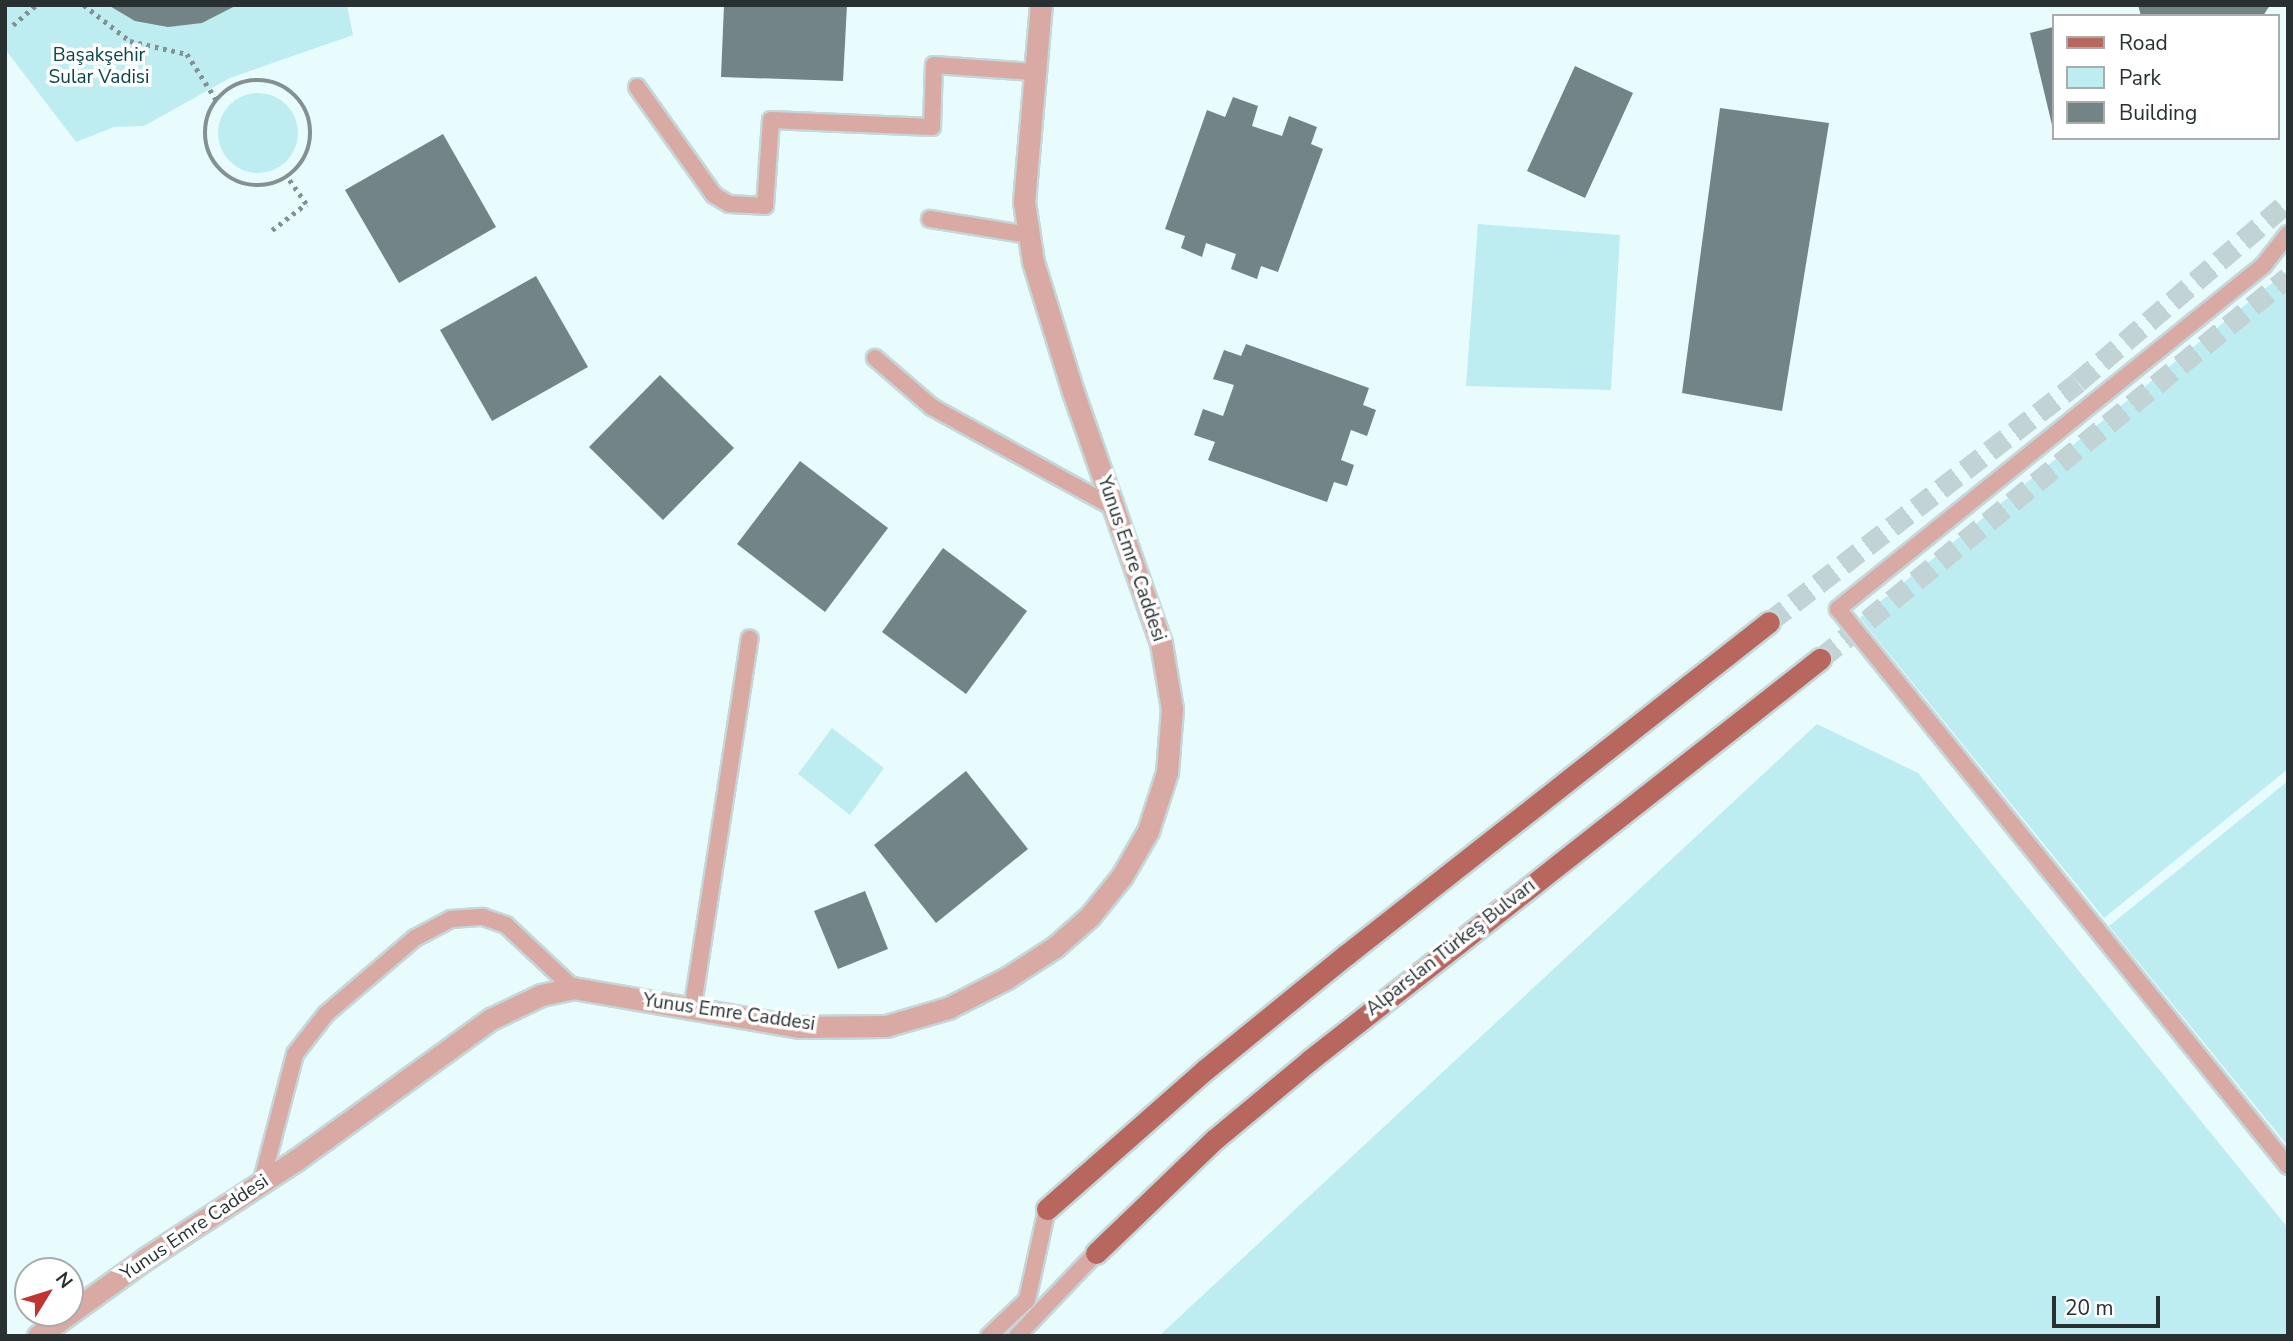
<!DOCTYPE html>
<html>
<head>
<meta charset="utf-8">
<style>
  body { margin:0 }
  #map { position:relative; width:2293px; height:1341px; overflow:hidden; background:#e8fcfe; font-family:"Nunito Sans",sans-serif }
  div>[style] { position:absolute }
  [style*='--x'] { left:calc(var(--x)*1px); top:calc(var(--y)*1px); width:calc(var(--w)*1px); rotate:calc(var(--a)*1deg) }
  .green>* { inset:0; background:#bdecf1 }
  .round { border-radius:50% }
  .building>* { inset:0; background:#728486 }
  .primary-tunnel>* { height:21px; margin-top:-10.5px; transform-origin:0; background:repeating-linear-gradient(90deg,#c2d3d5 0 21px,transparent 0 31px) }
  .path>* { height:4.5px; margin-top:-2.25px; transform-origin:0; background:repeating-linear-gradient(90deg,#839192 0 3.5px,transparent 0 8.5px) }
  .path>.ring { margin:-2.25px; padding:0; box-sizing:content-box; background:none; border:4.5px solid #839192; border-radius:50% }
  .roads { filter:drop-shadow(2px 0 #c5d7d9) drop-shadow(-2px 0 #c5d7d9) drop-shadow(0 2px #c5d7d9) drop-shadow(0 -2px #c5d7d9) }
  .service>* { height:16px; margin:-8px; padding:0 8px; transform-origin:8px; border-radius:8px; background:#d9aaa4 }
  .tertiary>* { height:21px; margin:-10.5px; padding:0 10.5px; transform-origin:10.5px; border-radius:10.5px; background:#d9aaa4 }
  .primary>* { height:21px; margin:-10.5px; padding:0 10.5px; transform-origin:10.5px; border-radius:10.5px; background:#b8675f }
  span { translate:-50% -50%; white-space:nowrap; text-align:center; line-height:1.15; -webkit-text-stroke:7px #fff; paint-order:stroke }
  .park-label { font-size:19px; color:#0a454a }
  .street-label { font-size:19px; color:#283031 }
  .frame { position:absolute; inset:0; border:7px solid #283031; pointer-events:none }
  .legend { position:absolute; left:2052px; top:14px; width:228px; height:126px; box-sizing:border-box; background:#fff; border:2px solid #a9acad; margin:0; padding:9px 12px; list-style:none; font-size:21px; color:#283031 }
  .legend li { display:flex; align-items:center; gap:14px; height:35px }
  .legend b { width:35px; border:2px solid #a9acad }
  .north { position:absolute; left:14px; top:1257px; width:70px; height:70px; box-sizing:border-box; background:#fff; border:2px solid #a9acad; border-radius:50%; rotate:52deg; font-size:19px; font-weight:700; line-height:28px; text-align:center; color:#283031 }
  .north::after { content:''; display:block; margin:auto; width:24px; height:32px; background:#c23431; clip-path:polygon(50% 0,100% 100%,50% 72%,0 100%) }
  .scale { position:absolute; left:2052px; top:1296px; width:108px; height:32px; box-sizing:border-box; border:4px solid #283031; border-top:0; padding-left:9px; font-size:21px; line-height:24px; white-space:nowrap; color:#283031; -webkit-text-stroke:5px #fff; paint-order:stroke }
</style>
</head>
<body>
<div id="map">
  <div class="green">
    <i style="clip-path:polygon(5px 5px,347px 5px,353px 35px,230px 78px,144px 126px,114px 127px,76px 142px,5px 49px)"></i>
    <i class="round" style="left:218px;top:93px;width:80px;height:80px"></i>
    <i style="clip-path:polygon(1478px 224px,1620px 235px,1611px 390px,1466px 386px)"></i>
    <i style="clip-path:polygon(2288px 270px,2288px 769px,2104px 918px,1860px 618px)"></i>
    <i style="clip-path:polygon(1817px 724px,1918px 773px,2288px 1228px,2288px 1336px,1159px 1336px)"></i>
    <i style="clip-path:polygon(832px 728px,884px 768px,850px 815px,798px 774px)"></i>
    <i style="clip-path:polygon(2288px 781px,2288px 1146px,2109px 926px)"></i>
  </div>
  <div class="building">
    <i style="clip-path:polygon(108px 5px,237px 5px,202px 23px,168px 27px,135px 21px)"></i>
    <i style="clip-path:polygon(724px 5px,847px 5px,843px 81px,721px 77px)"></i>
    <i style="clip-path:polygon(2138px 5px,2270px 5px,2263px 16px,2141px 16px)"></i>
    <i style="clip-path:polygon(2053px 27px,2053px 124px,2052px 125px,2030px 33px)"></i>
    <i style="clip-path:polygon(1575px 66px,1633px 93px,1585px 198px,1527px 171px)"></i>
    <i style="clip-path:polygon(1233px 97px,1258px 106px,1252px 126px,1282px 136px,1289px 116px,1317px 127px,1311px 144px,1323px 149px,1278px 272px,1261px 266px,1257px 279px,1231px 269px,1236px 254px,1206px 243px,1202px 257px,1181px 248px,1185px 236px,1165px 229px,1207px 110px,1225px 117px)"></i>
    <i style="clip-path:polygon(1720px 108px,1829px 123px,1782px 411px,1682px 393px)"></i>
    <i style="clip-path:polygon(443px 134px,496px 227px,399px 283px,345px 190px)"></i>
    <i style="clip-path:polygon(536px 276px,588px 367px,492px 421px,440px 330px)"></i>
    <i style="clip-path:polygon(1246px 344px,1369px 388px,1363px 405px,1376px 410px,1367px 436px,1351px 430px,1341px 460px,1354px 465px,1347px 486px,1334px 482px,1327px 502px,1208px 460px,1215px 442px,1194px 435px,1203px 409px,1223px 416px,1234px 385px,1213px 379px,1224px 350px,1241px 356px)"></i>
    <i style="clip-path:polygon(660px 375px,734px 448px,663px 520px,589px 447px)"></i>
    <i style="clip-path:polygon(800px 461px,888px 528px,825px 612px,737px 544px)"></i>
    <i style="clip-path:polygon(943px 548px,1027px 611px,966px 694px,882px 632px)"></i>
    <i style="clip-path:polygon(966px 771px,1028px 849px,936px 923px,874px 845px)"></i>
    <i style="clip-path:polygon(865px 891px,888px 949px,838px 969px,814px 911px)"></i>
  </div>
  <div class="primary-tunnel">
    <i style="--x:1769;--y:622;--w:391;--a:-37.8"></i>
    <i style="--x:2078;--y:382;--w:277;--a:-40.6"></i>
    <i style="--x:1820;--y:659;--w:604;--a:-39.22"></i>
  </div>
  <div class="path">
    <i style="--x:84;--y:5;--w:58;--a:38"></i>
    <i style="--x:130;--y:41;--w:58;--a:12.8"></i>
    <i style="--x:187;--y:54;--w:54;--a:57.2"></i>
    <i style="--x:13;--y:25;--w:30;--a:-41"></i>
    <i class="ring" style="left:205px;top:80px;width:101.5px;height:101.5px"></i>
    <i style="--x:272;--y:230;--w:43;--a:-37.4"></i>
    <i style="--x:306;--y:204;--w:32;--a:-125"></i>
  </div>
  <div class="roads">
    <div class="service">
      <i style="--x:637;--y:87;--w:133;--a:54.5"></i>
      <i style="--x:714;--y:195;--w:17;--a:31"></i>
      <i style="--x:729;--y:204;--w:36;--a:3"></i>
      <i style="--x:765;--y:206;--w:86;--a:-86"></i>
      <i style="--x:771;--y:120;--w:161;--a:2.5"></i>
      <i style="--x:932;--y:127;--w:62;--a:-88.2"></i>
      <i style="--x:934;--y:65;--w:100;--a:4"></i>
      <i style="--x:930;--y:219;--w:100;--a:9.2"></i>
      <i style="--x:2288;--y:234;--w:39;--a:128"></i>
      <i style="--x:2264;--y:265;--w:548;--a:141.08"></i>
      <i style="--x:1838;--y:609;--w:716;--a:51.07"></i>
      <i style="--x:875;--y:358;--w:75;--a:40.7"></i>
      <i style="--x:932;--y:407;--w:207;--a:28.9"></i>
      <i style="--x:692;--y:1011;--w:377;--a:-81.2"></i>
      <i style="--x:261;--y:1184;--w:134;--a:-75.3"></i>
      <i style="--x:295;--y:1054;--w:51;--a:-52.2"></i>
      <i style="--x:326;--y:1014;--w:117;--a:-40.5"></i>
      <i style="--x:415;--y:938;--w:41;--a:-27.8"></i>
      <i style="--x:451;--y:919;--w:32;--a:-4"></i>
      <i style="--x:483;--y:917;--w:24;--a:19"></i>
      <i style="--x:506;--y:925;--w:92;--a:43.2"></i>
      <i style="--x:989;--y:1336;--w:52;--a:-43.5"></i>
      <i style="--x:1027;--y:1300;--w:93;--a:-77.6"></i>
      <i style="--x:1017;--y:1336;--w:115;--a:-46.4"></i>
    </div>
    <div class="tertiary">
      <i style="--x:38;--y:1336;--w:135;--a:-35.7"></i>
      <i style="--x:148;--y:1257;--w:177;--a:-33.2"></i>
      <i style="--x:296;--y:1160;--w:241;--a:-35.9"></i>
      <i style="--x:491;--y:1019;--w:55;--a:-25.6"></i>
      <i style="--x:541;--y:995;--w:33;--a:-12"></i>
      <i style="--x:573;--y:988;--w:229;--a:9.8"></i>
      <i style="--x:799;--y:1027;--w:87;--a:-0.7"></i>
      <i style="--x:886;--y:1026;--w:65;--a:-16.2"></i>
      <i style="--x:948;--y:1008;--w:66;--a:-27"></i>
      <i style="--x:1007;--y:978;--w:57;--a:-32.9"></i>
      <i style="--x:1055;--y:947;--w:47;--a:-41.5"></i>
      <i style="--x:1090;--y:916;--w:51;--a:-51.3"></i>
      <i style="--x:1122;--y:876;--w:52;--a:-60"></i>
      <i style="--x:1148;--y:831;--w:62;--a:-72.1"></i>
      <i style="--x:1167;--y:772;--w:63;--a:-85.5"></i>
      <i style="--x:1172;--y:709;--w:67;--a:-99.5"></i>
      <i style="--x:1161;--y:643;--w:263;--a:-109.3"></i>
      <i style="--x:1074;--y:395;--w:139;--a:-107.1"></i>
      <i style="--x:1033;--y:262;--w:61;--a:-98.5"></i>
      <i style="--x:1024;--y:202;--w:198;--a:-85.1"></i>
    </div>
    <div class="primary">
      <i style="--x:1047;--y:1209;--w:212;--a:-41.4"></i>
      <i style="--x:1206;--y:1069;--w:181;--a:-39.2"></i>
      <i style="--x:1346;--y:955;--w:538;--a:-38.21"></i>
      <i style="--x:1096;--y:1253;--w:165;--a:-43.8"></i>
      <i style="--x:1215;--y:1139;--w:124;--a:-39.7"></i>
      <i style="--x:1310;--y:1060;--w:649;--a:-38.18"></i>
    </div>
  </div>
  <div class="park-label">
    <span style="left:99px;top:67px">Başakşehir<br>Sular Vadisi</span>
  </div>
  <div class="street-label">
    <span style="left:1131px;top:559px;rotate:71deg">Yunus Emre Caddesi</span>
    <span style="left:1451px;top:948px;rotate:-38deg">Alparslan Türkeş Bulvarı</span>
    <span style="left:729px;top:1013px;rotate:8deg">Yunus Emre Caddesi</span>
    <span style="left:195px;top:1228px;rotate:-34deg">Yunus Emre Caddesi</span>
  </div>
  <div class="frame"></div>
  <ul class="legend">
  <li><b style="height:9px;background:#b8675f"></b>Road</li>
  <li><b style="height:19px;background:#bdecf1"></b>Park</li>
  <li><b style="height:19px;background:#728486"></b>Building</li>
  </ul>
  <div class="north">N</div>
  <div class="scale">20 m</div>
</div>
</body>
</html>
